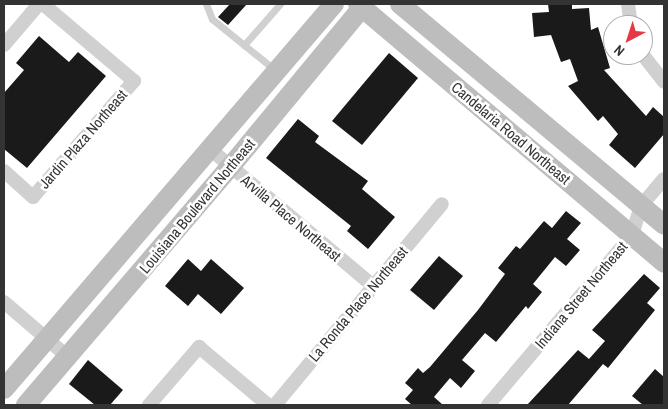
<!DOCTYPE html>
<html>
<head>
<meta charset="utf-8">
<style>
  body { margin:0 }
  #map { position:relative; width:668px; height:409px; overflow:hidden; background:#fff; font-family:"Archivo Narrow",sans-serif }
  div>[style] { position:absolute }
  [style*='--x'] { left:calc(var(--x)*1px); top:calc(var(--y)*1px); width:calc(var(--w)*1px); rotate:calc(var(--a)*1deg) }
  .building>* { inset:0; background:#1a1a1a }
  .lane>* { height:7px; margin:-3.5px; padding:0 3.5px; transform-origin:3.5px; border-radius:3.5px; background:#d0d0d0 }
  .street>* { height:14px; margin:-7px; padding:0 7px; transform-origin:7px; border-radius:7px; background:#d0d0d0 }
  .secondary>* { height:20px; margin:-10px; padding:0 10px; transform-origin:10px; border-radius:10px; background:#bdbdbd }
  span { translate:-50% -50%; white-space:nowrap; text-align:center; line-height:1.15; -webkit-text-stroke:5px #fff; paint-order:stroke }
  .street-label { font-size:15px; color:#333 }
  .frame { position:absolute; inset:0; border:5px solid #333; pointer-events:none }
  .north { position:absolute; left:603px; top:15px; width:50px; height:50px; box-sizing:border-box; background:#fff; border:1px solid #adadad; border-radius:50%; rotate:220deg; font-size:14px; font-weight:700; line-height:20px; text-align:center; color:#333 }
  .north::after { content:''; display:block; margin:auto; width:18px; height:22px; background:#e63946; clip-path:polygon(50% 0,100% 100%,50% 72%,0 100%) }
</style>
</head>
<body>
<div id="map">
  <div class="building">
    <i style="clip-path:polygon(230px 4px,247px 4px,228px 25px,218px 17px)"></i>
    <i style="clip-path:polygon(548px 4px,572px 4px,572px 9px,589px 8px,591px 30px,598px 27px,610px 68px,604px 70px,646px 116px,653px 107px,664px 117px,664px 134px,635px 168px,609px 145px,618px 134px,603px 116px,598px 121px,568px 86px,578px 81px,570px 59px,561px 62px,551px 35px,534px 37px,532px 13px,549px 12px)"></i>
    <i style="clip-path:polygon(39px 36px,69px 62px,78px 52px,106px 76px,27px 168px,4px 149px,4px 93px,24px 70px,16px 63px)"></i>
    <i style="clip-path:polygon(389px 53px,418px 78px,362px 145px,332px 121px)"></i>
    <i style="clip-path:polygon(298px 119px,319px 136px,315px 142px,368px 181px,362px 189px,395px 217px,368px 249px,347px 231px,351px 226px,266px 158px)"></i>
    <i style="clip-path:polygon(566px 211px,581px 223px,567px 239px,580px 250px,566px 266px,555px 257px,533px 284px,542px 292px,528px 309px,526px 306px,496px 342px,485px 333px,462px 360px,475px 371px,461px 388px,450px 378px,434px 397px,443px 405px,412px 405px,405px 399px,413px 390px,405px 383px,418px 368px,423px 373px,430px 367px,478px 310px,505px 274px,498px 268px,516px 246px,520px 249px,544px 221px,552px 228px)"></i>
    <i style="clip-path:polygon(439px 256px,463px 276px,434px 310px,410px 290px)"></i>
    <i style="clip-path:polygon(188px 259px,201px 271px,211px 259px,244px 288px,221px 314px,198px 294px,188px 306px,165px 286px)"></i>
    <i style="clip-path:polygon(644px 274px,660px 288px,647px 303px,655px 310px,608px 368px,603px 364px,568px 405px,527px 405px,578px 350px,589px 359px,605px 341px,592px 330px)"></i>
    <i style="clip-path:polygon(88px 360px,123px 390px,110px 405px,95px 405px,69px 384px)"></i>
    <i style="clip-path:polygon(655px 369px,664px 377px,664px 405px,643px 405px,632px 396px)"></i>
  </div>
  <div class="lane">
    <i style="--x:206;--y:4;--w:16;--a:68"></i>
    <i style="--x:212;--y:19;--w:81;--a:39"></i>
    <i style="--x:244;--y:45;--w:55;--a:-48.7"></i>
  </div>
  <div class="street">
    <i style="--x:628;--y:4;--w:21;--a:82"></i>
    <i style="--x:4;--y:45;--w:54;--a:-49.5"></i>
    <i style="--x:643;--y:55;--w:34;--a:52"></i>
    <i style="--x:210;--y:149;--w:213;--a:40"></i>
    <i style="--x:4;--y:171;--w:39;--a:42"></i>
    <i style="--x:33;--y:197;--w:154;--a:-49"></i>
    <i style="--x:134;--y:81;--w:119;--a:-139.8"></i>
    <i style="--x:4;--y:302;--w:84;--a:40.7"></i>
    <i style="--x:149;--y:405;--w:77;--a:-49.2"></i>
    <i style="--x:199;--y:347;--w:90;--a:40"></i>
    <i style="--x:275;--y:405;--w:261;--a:-50.3"></i>
    <i style="--x:488;--y:405;--w:223;--a:-49.7"></i>
    <i style="--x:632;--y:235;--w:30;--a:-73"></i>
    <i style="--x:641;--y:206;--w:35;--a:-50"></i>
  </div>
  <div class="secondary">
    <i style="--x:358;--y:4;--w:401;--a:40.2"></i>
    <i style="--x:400;--y:4;--w:344;--a:39.9"></i>
    <i style="--x:4;--y:389;--w:507;--a:-49.4"></i>
    <i style="--x:26;--y:405;--w:315;--a:-49.4"></i>
    <i style="--x:231;--y:166;--w:210;--a:-50.4"></i>
  </div>
  <div class="street-label">
    <span style="left:511px;top:133px;rotate:40deg">Candelaria Road Northeast</span>
    <span style="left:83px;top:139px;rotate:-49deg">Jardin Plaza Northeast</span>
    <span style="left:197px;top:206px;rotate:-50deg">Louisiana Boulevard Northeast</span>
    <span style="left:291px;top:218px;rotate:40deg">Arvilla Place Northeast</span>
    <span style="left:581px;top:295px;rotate:-50deg">Indiana Street Northeast</span>
    <span style="left:358px;top:304px;rotate:-50deg">La Ronda Place Northeast</span>
  </div>
  <div class="frame"></div>
  <div class="north">N</div>
</div>
</body>
</html>
